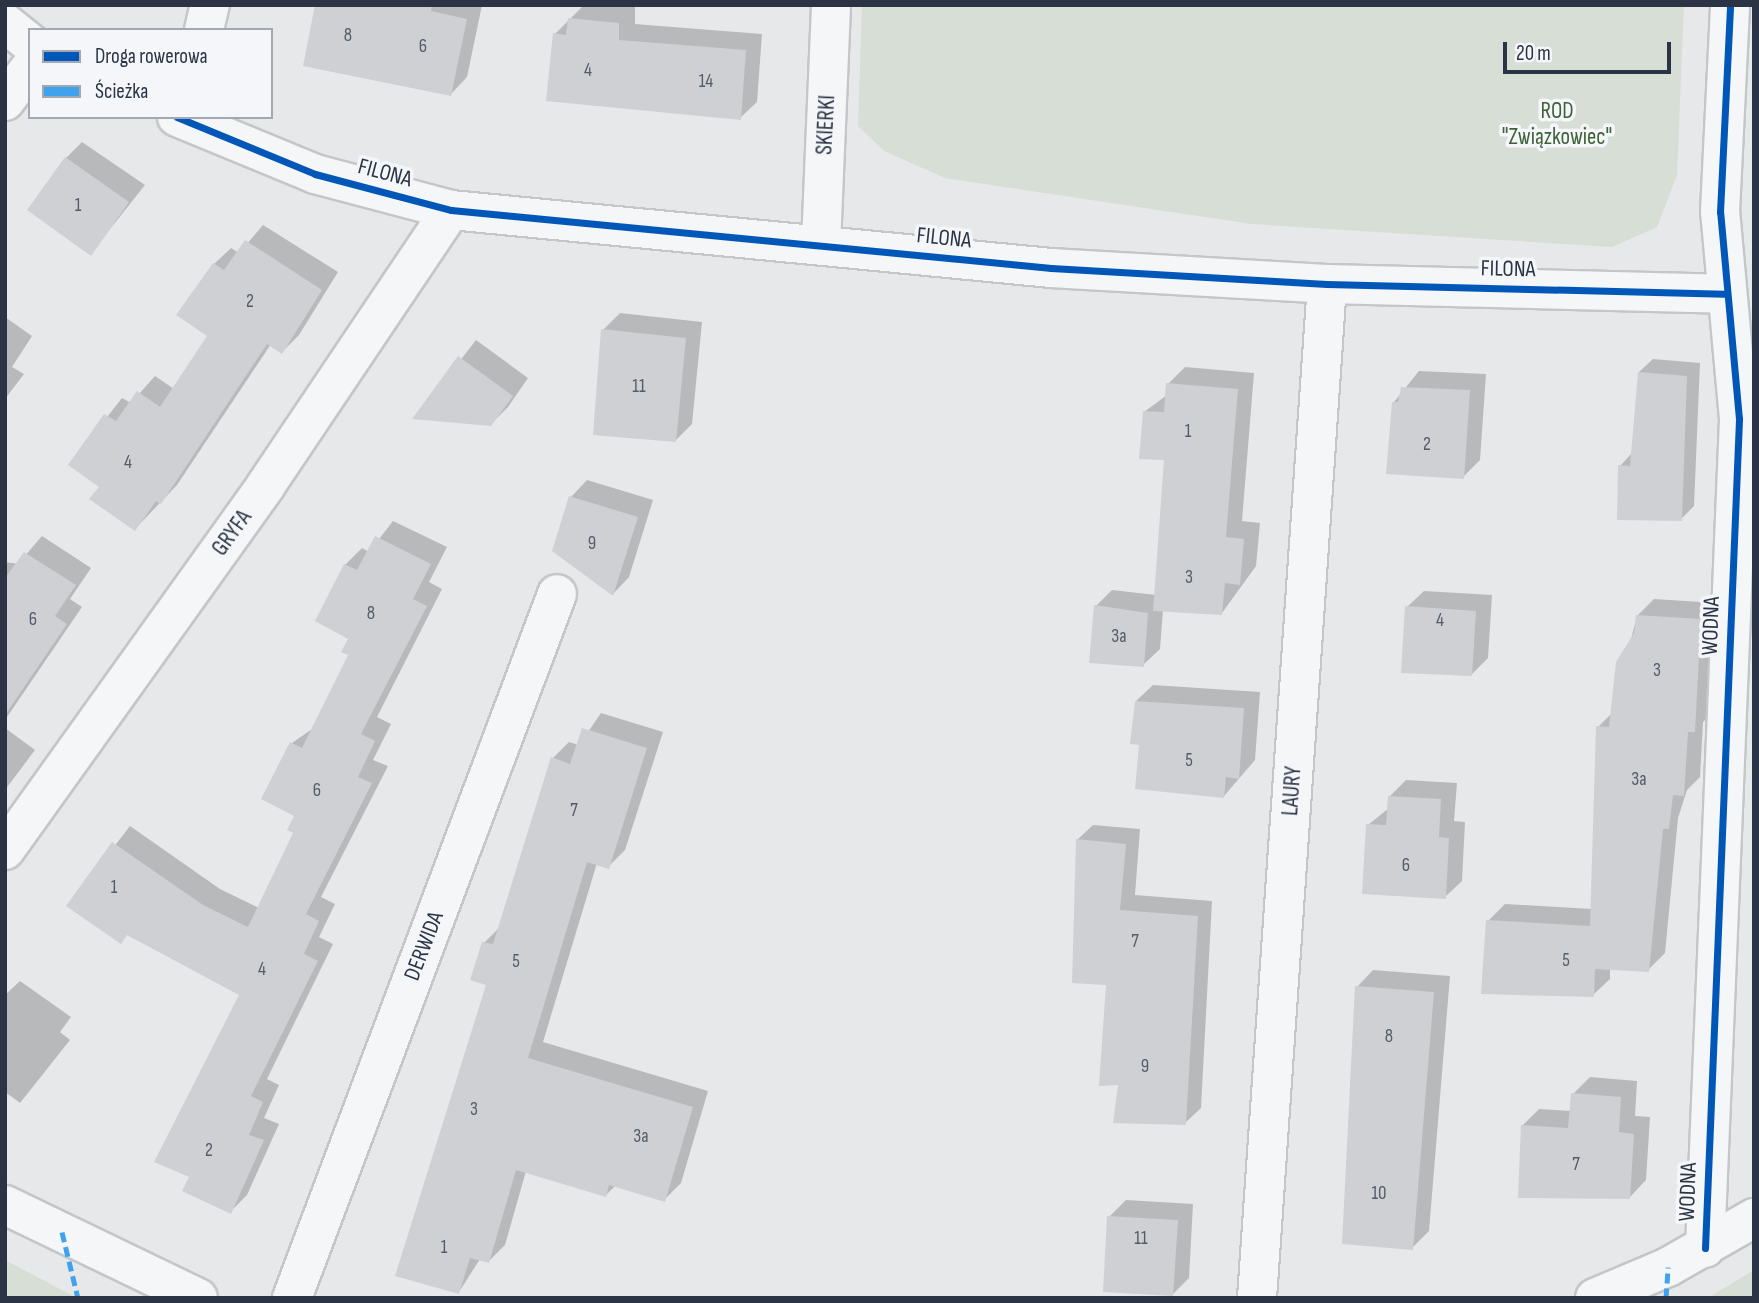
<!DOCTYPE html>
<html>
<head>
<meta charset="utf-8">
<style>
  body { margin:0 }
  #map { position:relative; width:1759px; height:1303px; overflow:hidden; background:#e6e8ea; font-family:"Sofia Sans Condensed",sans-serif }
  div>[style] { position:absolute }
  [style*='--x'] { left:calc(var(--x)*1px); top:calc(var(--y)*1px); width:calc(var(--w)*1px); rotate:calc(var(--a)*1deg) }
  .green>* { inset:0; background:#d6ded6 }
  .shadow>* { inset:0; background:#0003 }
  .building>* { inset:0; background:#ced0d3 }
  .roads { filter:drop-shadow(2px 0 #c4c6c8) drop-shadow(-2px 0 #c4c6c8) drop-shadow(0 2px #c4c6c8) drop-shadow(0 -2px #c4c6c8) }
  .street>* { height:38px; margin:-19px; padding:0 19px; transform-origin:19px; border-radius:19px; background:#f5f6f7 }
  .quiet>* { height:5px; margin-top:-2.5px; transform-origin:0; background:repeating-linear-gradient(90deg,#3ea3ec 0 10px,transparent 0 15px) }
  .cycleway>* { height:7px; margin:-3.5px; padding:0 3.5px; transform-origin:3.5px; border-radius:3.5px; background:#0057b8 }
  span { translate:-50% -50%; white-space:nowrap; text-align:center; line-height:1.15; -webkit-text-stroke:7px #f4f6f9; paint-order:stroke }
  .number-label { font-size:19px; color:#545c69 }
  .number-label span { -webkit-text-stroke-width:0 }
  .park-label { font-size:23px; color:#3f6138 }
  .street-label { font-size:23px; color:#2b3445 }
  .frame { position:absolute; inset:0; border:7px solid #2b3445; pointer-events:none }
  .legend { position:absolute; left:28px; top:28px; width:245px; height:91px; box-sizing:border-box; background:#f4f6f9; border:2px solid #a4a8b1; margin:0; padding:9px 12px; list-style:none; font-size:21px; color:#2b3445 }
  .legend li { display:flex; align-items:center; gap:14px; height:35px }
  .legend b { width:35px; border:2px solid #a4a8b1 }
  .scale { position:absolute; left:1503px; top:42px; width:168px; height:32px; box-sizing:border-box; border:4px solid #2b3445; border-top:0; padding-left:9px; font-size:21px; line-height:24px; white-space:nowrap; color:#2b3445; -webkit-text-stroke:5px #f4f6f9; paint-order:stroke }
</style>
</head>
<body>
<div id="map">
  <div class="green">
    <i style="clip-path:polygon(862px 5px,1684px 5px,1677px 175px,1657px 227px,1612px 247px,1252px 224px,945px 178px,884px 151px,858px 126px)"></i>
    <i style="clip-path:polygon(5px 1260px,77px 1298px,5px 1298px)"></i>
    <i style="clip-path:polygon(1754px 1270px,1754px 1298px,1708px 1298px)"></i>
  </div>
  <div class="shadow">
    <i style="clip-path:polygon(317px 5px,482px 5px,467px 77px,451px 94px)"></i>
    <i style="clip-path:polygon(584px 5px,635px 7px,635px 24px,762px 34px,757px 102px,740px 118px,555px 34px)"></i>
    <i style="clip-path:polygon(82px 142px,145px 185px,91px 253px,66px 158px)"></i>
    <i style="clip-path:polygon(263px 225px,338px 272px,299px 335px,282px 352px,271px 344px,177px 485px,135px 529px,101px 486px,70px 464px,122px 398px,131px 403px,155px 376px,174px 389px,209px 335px,214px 264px,231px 248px,239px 253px)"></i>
    <i style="clip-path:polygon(620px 313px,702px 322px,692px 424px,675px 441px,603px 330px)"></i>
    <i style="clip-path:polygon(5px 317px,32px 336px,12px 367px,24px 374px,5px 399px)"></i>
    <i style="clip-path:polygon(476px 340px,528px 378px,508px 407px,491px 424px,416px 418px)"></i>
    <i style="clip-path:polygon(1653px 359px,1700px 363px,1694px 506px,1681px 519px,1620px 466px,1632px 453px,1639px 372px)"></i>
    <i style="clip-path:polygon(1185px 367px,1254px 373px,1242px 521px,1260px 523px,1256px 566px,1222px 613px,1163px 610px,1160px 649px,1143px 665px,1096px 606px,1112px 590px,1156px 595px,1166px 459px,1144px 412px,1167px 395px,1168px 384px)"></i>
    <i style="clip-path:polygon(1419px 371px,1486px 374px,1480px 460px,1463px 477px,1394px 402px)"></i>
    <i style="clip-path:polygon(587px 480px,653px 500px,629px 577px,613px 594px,571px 497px)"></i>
    <i style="clip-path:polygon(393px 521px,447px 547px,429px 582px,442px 589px,377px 717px,391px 724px,373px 760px,388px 766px,321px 897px,335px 904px,319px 937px,333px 944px,267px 1079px,279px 1085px,264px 1118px,279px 1124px,247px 1195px,230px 1212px,191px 1177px,157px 1161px,242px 994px,69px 905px,130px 826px,220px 889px,259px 908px,296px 833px,292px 743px,312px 729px,350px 654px,345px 565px,362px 548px,369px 552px)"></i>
    <i style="clip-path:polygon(42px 536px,91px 568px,70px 599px,82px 607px,5px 720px,5px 562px,18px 564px)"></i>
    <i style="clip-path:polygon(1424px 591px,1492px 595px,1488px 658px,1472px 674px,1407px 607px)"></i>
    <i style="clip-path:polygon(1654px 599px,1717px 603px,1711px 714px,1703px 722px,1700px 777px,1687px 790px,1678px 818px,1665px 953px,1648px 970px,1610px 968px,1610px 979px,1593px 995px,1488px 921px,1505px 904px,1592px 909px,1598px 727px,1612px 713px,1637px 616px)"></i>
    <i style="clip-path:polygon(1153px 685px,1260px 692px,1255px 760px,1224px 796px,1141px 743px,1136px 701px)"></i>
    <i style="clip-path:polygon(601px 713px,663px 732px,625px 850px,608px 867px,597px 863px,543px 1042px,708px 1091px,681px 1183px,664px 1200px,616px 1185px,606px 1195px,526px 1171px,505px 1245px,489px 1261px,480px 1259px,459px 1292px,488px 984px,484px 943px,501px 926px,553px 758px,569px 742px,579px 745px)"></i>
    <i style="clip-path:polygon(5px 728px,35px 750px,5px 790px)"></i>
    <i style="clip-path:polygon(1406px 780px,1457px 783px,1454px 821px,1465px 822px,1462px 881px,1445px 897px,1368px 825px,1389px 808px,1389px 797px)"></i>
    <i style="clip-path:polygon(1093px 825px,1140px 829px,1135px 895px,1212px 901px,1201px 1108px,1185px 1123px,1120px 1084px,1107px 983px,1077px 840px)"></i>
    <i style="clip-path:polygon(1373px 970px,1450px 976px,1429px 1231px,1412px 1248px,1357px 987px)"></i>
    <i style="clip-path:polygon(20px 981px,71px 1017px,60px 1032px,70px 1040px,20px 1103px,5px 1092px,5px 995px)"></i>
    <i style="clip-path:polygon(1590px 1077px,1637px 1081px,1635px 1116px,1650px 1117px,1646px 1180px,1630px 1197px,1522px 1126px,1539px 1109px,1571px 1111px,1573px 1094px)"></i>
    <i style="clip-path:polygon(1126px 1200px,1193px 1204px,1189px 1278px,1172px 1295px,1109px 1217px)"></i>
  </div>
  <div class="building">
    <i style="clip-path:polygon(315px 5px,432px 5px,431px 11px,467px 19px,451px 96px,303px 66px)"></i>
    <i style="clip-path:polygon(568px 18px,619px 23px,619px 40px,746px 50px,741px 120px,546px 101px,553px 33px,566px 35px)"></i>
    <i style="clip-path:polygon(65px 157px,129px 202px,91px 256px,27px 210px)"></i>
    <i style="clip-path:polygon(245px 240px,322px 290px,282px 354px,267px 344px,161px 504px,156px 501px,135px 531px,89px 499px,99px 487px,68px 465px,104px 414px,116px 421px,137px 391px,160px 407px,207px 336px,176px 315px,213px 263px,224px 270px)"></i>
    <i style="clip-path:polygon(601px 329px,686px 338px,676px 442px,593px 435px)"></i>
    <i style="clip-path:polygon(458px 356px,513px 396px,491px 426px,412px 419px)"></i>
    <i style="clip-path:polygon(1638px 372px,1687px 376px,1682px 521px,1617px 520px,1618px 465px,1630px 466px)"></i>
    <i style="clip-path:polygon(1166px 383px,1238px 389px,1226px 537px,1244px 539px,1240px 585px,1225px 583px,1222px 615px,1153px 611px,1164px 460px,1139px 459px,1143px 411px,1164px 412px)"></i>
    <i style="clip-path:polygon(1401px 387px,1470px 390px,1464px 479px,1386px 474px,1392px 402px,1398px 402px)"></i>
    <i style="clip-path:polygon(569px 496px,638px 517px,613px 596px,552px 551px)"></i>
    <i style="clip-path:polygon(375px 536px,431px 564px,413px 599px,427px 606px,361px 734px,375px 741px,358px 777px,372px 783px,306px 914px,319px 921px,304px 954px,318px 961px,251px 1096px,263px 1102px,249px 1135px,264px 1140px,231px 1214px,182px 1191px,189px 1177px,154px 1162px,239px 995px,127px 935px,121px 944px,66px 906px,112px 842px,203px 905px,248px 927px,293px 833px,287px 830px,294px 816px,261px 799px,290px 742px,302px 748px,348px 655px,341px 652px,348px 639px,315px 621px,344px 564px,357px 570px)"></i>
    <i style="clip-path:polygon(24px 552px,76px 585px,55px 616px,67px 624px,5px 715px,5px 578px)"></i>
    <i style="clip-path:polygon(1094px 605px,1148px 613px,1144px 667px,1089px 663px)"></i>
    <i style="clip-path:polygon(1405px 606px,1476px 611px,1472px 676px,1401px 673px)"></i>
    <i style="clip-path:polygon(1636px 615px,1701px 619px,1695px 732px,1688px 732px,1684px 796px,1673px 795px,1669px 829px,1663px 829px,1649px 972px,1595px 969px,1594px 997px,1481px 994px,1486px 920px,1590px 926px,1596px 726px,1609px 727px,1616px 662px,1634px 633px)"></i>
    <i style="clip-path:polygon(1135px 701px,1244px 708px,1239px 779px,1226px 777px,1224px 798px,1135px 789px,1139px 745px,1130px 744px)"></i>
    <i style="clip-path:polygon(582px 728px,647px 748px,609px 869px,587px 862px,528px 1058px,693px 1107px,665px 1202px,609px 1185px,606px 1197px,516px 1170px,489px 1263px,470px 1258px,459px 1294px,395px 1276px,486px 985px,470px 980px,482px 942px,493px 944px,551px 757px,570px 764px)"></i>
    <i style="clip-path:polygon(1388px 796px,1441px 799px,1439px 837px,1449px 838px,1446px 899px,1362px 894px,1366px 824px,1386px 825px)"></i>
    <i style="clip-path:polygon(1076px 839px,1126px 844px,1120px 910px,1198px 916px,1186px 1125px,1113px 1123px,1118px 1085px,1099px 1086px,1106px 985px,1072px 983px)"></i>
    <i style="clip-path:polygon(1355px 986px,1434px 992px,1413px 1250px,1342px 1244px)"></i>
    <i style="clip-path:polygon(1571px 1093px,1621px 1097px,1619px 1132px,1634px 1134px,1630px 1199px,1518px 1198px,1521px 1125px,1568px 1128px)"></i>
    <i style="clip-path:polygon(1107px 1216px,1178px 1220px,1173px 1296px,1103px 1292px)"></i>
  </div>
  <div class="roads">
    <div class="street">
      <i style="--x:5;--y:23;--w:32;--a:39"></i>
      <i style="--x:204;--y:30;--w:26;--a:-77"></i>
      <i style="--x:5;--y:101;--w:41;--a:-52.9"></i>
      <i style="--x:177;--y:117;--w:149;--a:22.4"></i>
      <i style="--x:315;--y:174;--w:141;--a:14.8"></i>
      <i style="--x:451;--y:210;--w:603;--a:5.52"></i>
      <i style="--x:1051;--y:268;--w:276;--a:3.3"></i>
      <i style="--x:1327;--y:284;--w:397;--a:1.4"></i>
      <i style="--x:821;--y:245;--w:240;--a:-87.6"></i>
      <i style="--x:5;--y:850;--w:449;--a:-54.4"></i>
      <i style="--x:266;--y:485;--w:331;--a:-56.1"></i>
      <i style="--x:5;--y:1205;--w:214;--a:25.7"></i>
      <i style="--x:1705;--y:1248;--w:830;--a:-87.65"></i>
      <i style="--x:1739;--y:419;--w:208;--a:-95.2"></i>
      <i style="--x:1720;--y:212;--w:207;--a:-87.2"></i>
      <i style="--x:292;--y:1298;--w:752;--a:-69.37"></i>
      <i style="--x:1257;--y:1298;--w:1016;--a:-86.05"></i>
      <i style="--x:1595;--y:1298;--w:79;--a:-23"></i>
      <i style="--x:1668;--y:1267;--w:99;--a:-29.7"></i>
    </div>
  </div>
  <div class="quiet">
    <i style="--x:62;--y:1232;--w:68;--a:76.4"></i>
    <i style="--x:1666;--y:1298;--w:31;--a:-86"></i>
  </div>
  <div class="cycleway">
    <i style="--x:177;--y:117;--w:149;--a:22.4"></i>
    <i style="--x:315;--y:174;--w:141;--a:14.8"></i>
    <i style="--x:451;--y:210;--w:603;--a:5.52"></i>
    <i style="--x:1051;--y:268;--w:276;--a:3.3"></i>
    <i style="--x:1327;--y:284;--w:397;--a:1.4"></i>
    <i style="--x:1705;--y:1248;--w:830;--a:-87.65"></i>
    <i style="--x:1739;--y:419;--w:208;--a:-95.2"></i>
    <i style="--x:1720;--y:212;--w:207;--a:-87.2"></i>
  </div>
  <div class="number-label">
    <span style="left:348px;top:36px">8</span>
    <span style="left:423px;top:47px">6</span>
    <span style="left:588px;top:71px">4</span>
    <span style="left:706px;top:82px">14</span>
    <span style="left:78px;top:206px">1</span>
    <span style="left:250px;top:302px">2</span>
    <span style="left:639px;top:387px">11</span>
    <span style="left:1188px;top:432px">1</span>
    <span style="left:1427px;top:445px">2</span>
    <span style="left:128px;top:463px">4</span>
    <span style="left:592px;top:544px">9</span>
    <span style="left:1189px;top:578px">3</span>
    <span style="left:371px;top:614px">8</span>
    <span style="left:33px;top:620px">6</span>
    <span style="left:1440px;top:621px">4</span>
    <span style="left:1119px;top:637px">3a</span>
    <span style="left:1657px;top:671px">3</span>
    <span style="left:1189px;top:761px">5</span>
    <span style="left:1639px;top:780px">3a</span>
    <span style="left:317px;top:791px">6</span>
    <span style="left:574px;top:811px">7</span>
    <span style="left:1406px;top:866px">6</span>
    <span style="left:114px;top:888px">1</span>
    <span style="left:1135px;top:942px">7</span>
    <span style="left:1566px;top:961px">5</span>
    <span style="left:516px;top:962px">5</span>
    <span style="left:262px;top:970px">4</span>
    <span style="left:1389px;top:1037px">8</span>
    <span style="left:1145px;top:1067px">9</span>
    <span style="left:474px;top:1110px">3</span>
    <span style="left:641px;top:1137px">3a</span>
    <span style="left:209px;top:1151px">2</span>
    <span style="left:1576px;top:1165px">7</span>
    <span style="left:1379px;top:1194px">10</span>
    <span style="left:1141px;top:1239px">11</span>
    <span style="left:444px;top:1248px">1</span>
  </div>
  <div class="park-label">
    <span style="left:1557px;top:124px">ROD<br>"Związkowiec"</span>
  </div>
  <div class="street-label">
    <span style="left:826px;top:125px;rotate:-87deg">SKIERKI</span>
    <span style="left:385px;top:173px;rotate:15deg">FILONA</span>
    <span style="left:944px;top:238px;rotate:6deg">FILONA</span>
    <span style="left:1508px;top:269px;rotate:1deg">FILONA</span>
    <span style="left:232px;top:533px;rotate:-54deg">GRYFA</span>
    <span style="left:1711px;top:626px;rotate:-88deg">WODNA</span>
    <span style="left:1292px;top:791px;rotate:-86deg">LAURY</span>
    <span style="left:424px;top:946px;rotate:-69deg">DERWIDA</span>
    <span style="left:1688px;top:1192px;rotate:-88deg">WODNA</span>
  </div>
  <div class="frame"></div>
  <ul class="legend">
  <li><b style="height:9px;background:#0057b8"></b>Droga rowerowa</li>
  <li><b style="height:9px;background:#3ea3ec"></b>Ścieżka</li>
  </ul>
  <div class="scale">20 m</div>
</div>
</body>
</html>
